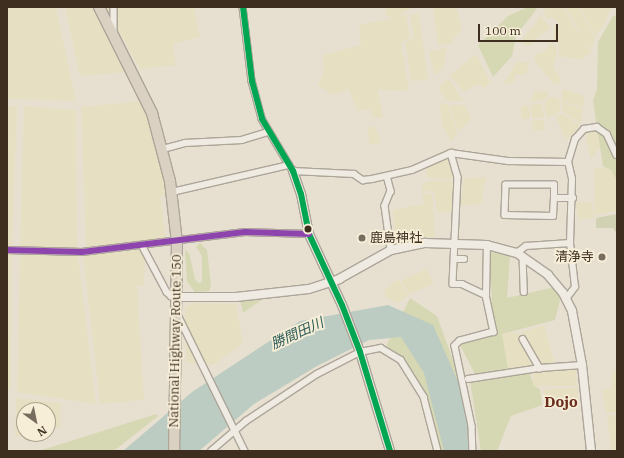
<!DOCTYPE html>
<html>
<head>
<meta charset="utf-8">
<style>
  body { margin:0 }
  #map { position:relative; width:624px; height:458px; overflow:hidden; background:#e7e0d1; font-family:"IBM Plex Serif","Noto Sans JP",serif }
  div>[style] { position:absolute }
  [style*='--x'] { left:calc(var(--x)*1px); top:calc(var(--y)*1px); width:calc(var(--w)*1px); rotate:calc(var(--a)*1deg) }
  .farmland>* { inset:0; background:#e6dfc2 }
  .green>* { inset:0; background:#d6d7b3 }
  .cemetery>* { inset:0; background:#d1d1b3 }
  .water>* { inset:0; background:#bcccc2 }
  .roads { filter:drop-shadow(1px 0 #ada599) drop-shadow(-1px 0 #ada599) drop-shadow(0 1px #ada599) drop-shadow(0 -1px #ada599) }
  .street>* { height:5.5px; margin:-2.75px; padding:0 2.75px; transform-origin:2.75px; border-radius:2.75px; background:#efebe3 }
  .secondary>* { height:8px; margin:-4px; padding:0 4px; transform-origin:4px; border-radius:4px; background:#efebe3 }
  .highway>* { height:10px; margin:-5px; padding:0 5px; transform-origin:5px; border-radius:5px; background:#dad1c2 }
  .bus-1>* { height:6px; margin:-3px; padding:0 3px; transform-origin:3px; border-radius:3px; background:#00a651 }
  .bus-2>* { height:6px; margin:-3px; padding:0 3px; transform-origin:3px; border-radius:3px; background:#8e44ad }
  .dots>* { width:11px; height:11px; translate:-50% -50%; box-sizing:border-box; border:2px solid #f7eed8; border-radius:50% }
  span { translate:-50% -50%; white-space:nowrap; text-align:center; line-height:1.15; -webkit-text-stroke:3.5px #f7eed8; paint-order:stroke }
  .poi-label { font-size:13px; color:#3d2e20 }
  .left { translate:0 -50%; text-align:left }
  .right { translate:-100% -50%; text-align:right }
  .street-label { font-size:13px; color:#3d2e20 }
  .water-label { font-size:14px; color:#2f5d5a; font-style:italic }
  .quarter-label { font-size:15px; color:#6b2e1e; font-weight:700 }
  .frame { position:absolute; inset:0; border:8px solid #3d2e20; pointer-events:none }
  .north { position:absolute; left:16px; top:402px; width:40px; height:40px; box-sizing:border-box; background:#f7eed8; border:1px solid #ada18e; border-radius:50%; rotate:147deg; font-size:11px; font-weight:700; line-height:16px; text-align:center; color:#3d2e20 }
  .north::after { content:''; display:block; margin:auto; width:14px; height:18px; background:#786c5e; clip-path:polygon(50% 0,100% 100%,50% 72%,0 100%) }
  .scale { position:absolute; left:478px; top:24px; width:80px; height:18px; box-sizing:border-box; border:2px solid #3d2e20; border-top:0; padding-left:5px; font-size:12px; line-height:14px; white-space:nowrap; color:#3d2e20; -webkit-text-stroke:3px #f7eed8; paint-order:stroke }
</style>
</head>
<body>
<div id="map">
  <div class="farmland">
    <i style="clip-path:polygon(7px 7px,56px 7px,76px 101px,7px 99px)"></i>
    <i style="clip-path:polygon(65px 7px,94px 7px,127px 72px,80px 76px)"></i>
    <i style="clip-path:polygon(105px 7px,194px 7px,200px 37px,173px 44px,176px 65px,140px 69px)"></i>
    <i style="clip-path:polygon(385px 7px,413px 7px,398px 16px,406px 14px,410px 37px,401px 43px,409px 91px,378px 90px,383px 117px,373px 118px,370px 109px,357px 111px,349px 90px,332px 95px,318px 85px,324px 71px,323px 55px,361px 45px,359px 25px,395px 18px,386px 16px)"></i>
    <i style="clip-path:polygon(433px 7px,456px 7px,462px 28px,450px 44px,438px 45px)"></i>
    <i style="clip-path:polygon(545px 7px,563px 7px,579px 33px,580px 32px,565px 7px,579px 7px,595px 37px,592px 49px,579px 40px,592px 51px,582px 60px,559px 56px,558px 43px,554px 40px,554px 27px,560px 25px,552px 17px,547px 19px,544px 12px)"></i>
    <i style="clip-path:polygon(580px 7px,611px 7px,603px 27px,595px 35px)"></i>
    <i style="clip-path:polygon(419px 14px,428px 80px,411px 81px,405px 42px,414px 38px,410px 15px)"></i>
    <i style="clip-path:polygon(541px 16px,551px 28px,537px 38px,531px 46px,523px 44px,522px 40px)"></i>
    <i style="clip-path:polygon(551px 43px,556px 46px,557px 55px,553px 67px,562px 81px,554px 85px,534px 60px,536px 54px,542px 53px)"></i>
    <i style="clip-path:polygon(447px 48px,443px 69px,434px 75px,429px 51px)"></i>
    <i style="clip-path:polygon(476px 54px,490px 82px,484px 88px,477px 84px,464px 92px,450px 75px)"></i>
    <i style="clip-path:polygon(517px 62px,529px 63px,526px 75px,516px 74px,513px 83px,503px 84px)"></i>
    <i style="clip-path:polygon(448px 78px,464px 101px,447px 101px,438px 88px)"></i>
    <i style="clip-path:polygon(563px 89px,585px 96px,583px 107px,561px 101px)"></i>
    <i style="clip-path:polygon(534px 91px,548px 92px,547px 99px,531px 103px)"></i>
    <i style="clip-path:polygon(550px 97px,559px 98px,560px 112px,547px 118px,544px 104px)"></i>
    <i style="clip-path:polygon(143px 101px,168px 194px,160px 196px,166px 239px,86px 249px,81px 107px)"></i>
    <i style="clip-path:polygon(561px 102px,583px 109px,581px 124px,562px 111px)"></i>
    <i style="clip-path:polygon(440px 103px,448px 104px,457px 133px,451px 141px,442px 125px)"></i>
    <i style="clip-path:polygon(542px 103px,544px 118px,532px 118px,531px 105px)"></i>
    <i style="clip-path:polygon(450px 105px,465px 105px,471px 119px,458px 132px)"></i>
    <i style="clip-path:polygon(529px 105px,530px 118px,522px 119px,521px 106px)"></i>
    <i style="clip-path:polygon(7px 106px,17px 106px,12px 247px,7px 247px)"></i>
    <i style="clip-path:polygon(24px 106px,76px 110px,77px 248px,20px 248px)"></i>
    <i style="clip-path:polygon(562px 114px,580px 125px,573px 137px,565px 138px,556px 116px)"></i>
    <i style="clip-path:polygon(532px 120px,543px 120px,546px 130px,533px 130px)"></i>
    <i style="clip-path:polygon(375px 126px,381px 143px,369px 144px,368px 128px)"></i>
    <i style="clip-path:polygon(597px 127px,604px 143px,591px 159px,585px 132px)"></i>
    <i style="clip-path:polygon(450px 157px,457px 179px,428px 178px,425px 165px)"></i>
    <i style="clip-path:polygon(607px 167px,611px 170px,617px 181px,617px 211px,595px 215px,594px 168px)"></i>
    <i style="clip-path:polygon(486px 177px,481px 204px,460px 205px,464px 178px)"></i>
    <i style="clip-path:polygon(458px 180px,454px 212px,437px 212px,434px 191px,423px 191px,422px 184px,428px 181px)"></i>
    <i style="clip-path:polygon(432px 193px,435px 237px,417px 238px,414px 229px,410px 230px,409px 241px,395px 245px,393px 210px,423px 204px,422px 194px)"></i>
    <i style="clip-path:polygon(576px 202px,592px 202px,594px 218px,578px 220px)"></i>
    <i style="clip-path:polygon(139px 250px,145px 259px,144px 286px,137px 286px,144px 400px,100px 404px,83px 255px)"></i>
    <i style="clip-path:polygon(7px 253px,12px 253px,11px 390px,7px 390px)"></i>
    <i style="clip-path:polygon(20px 254px,78px 255px,96px 404px,17px 392px)"></i>
    <i style="clip-path:polygon(426px 269px,434px 283px,410px 294px,401px 281px)"></i>
    <i style="clip-path:polygon(398px 279px,409px 295px,398px 303px,386px 297px,384px 291px)"></i>
    <i style="clip-path:polygon(192px 303px,236px 304px,243px 344px,213px 365px,186px 363px,185px 308px)"></i>
    <i style="clip-path:polygon(544px 325px,555px 364px,540px 365px,521px 332px)"></i>
    <i style="clip-path:polygon(518px 332px,534px 367px,508px 370px,501px 334px)"></i>
    <i style="clip-path:polygon(576px 367px,577px 386px,534px 386px,532px 371px)"></i>
    <i style="clip-path:polygon(613px 371px,617px 371px,617px 412px,606px 413px,602px 390px,611px 388px)"></i>
    <i style="clip-path:polygon(577px 388px,579px 403px,553px 406px,552px 398px,544px 399px,543px 389px)"></i>
    <i style="clip-path:polygon(16px 398px,61px 403px,60px 427px,48px 430px,48px 410px,24px 410px,24px 434px,28px 434px,15px 437px)"></i>
    <i style="clip-path:polygon(607px 415px,617px 415px,617px 451px,611px 451px)"></i>
  </div>
  <div class="green">
    <i style="clip-path:polygon(528px 7px,538px 7px,516px 36px,512px 56px,493px 77px,478px 45px,508px 16px)"></i>
    <i style="clip-path:polygon(617px 15px,617px 181px,611px 170px,603px 166px,593px 101px,597px 89px,598px 42px,613px 16px)"></i>
    <i style="clip-path:polygon(200px 243px,207px 250px,211px 286px,209px 291px,195px 292px,187px 282px,185px 250px,189px 253px,195px 279px,198px 283px,202px 282px,202px 256px,196px 247px)"></i>
    <i style="clip-path:polygon(490px 252px,510px 255px,507px 298px,555px 287px,560px 300px,555px 320px,502px 334px,508px 370px,528px 368px,534px 386px,540px 389px,542px 405px,511px 416px,497px 451px,481px 451px,470px 380px,500px 372px,475px 374px,459px 343px,493px 336px)"></i>
    <i style="clip-path:polygon(267px 296px,243px 313px,240px 300px)"></i>
    <i style="clip-path:polygon(410px 298px,437px 316px,457px 371px,469px 451px,436px 451px,415px 374px,386px 346px)"></i>
    <i style="clip-path:polygon(156px 414px,158px 416px,114px 451px,39px 451px)"></i>
  </div>
  <div class="cemetery">
    <i style="clip-path:polygon(617px 214px,617px 234px,613px 228px,596px 228px,596px 218px)"></i>
  </div>
  <div class="water">
    <i style="clip-path:polygon(388px 305px,433px 325px,459px 384px,472px 426px,473px 451px,444px 451px,424px 373px,401px 337px,369px 340px,317px 366px,254px 404px,199px 451px,123px 451px,192px 392px,300px 321px)"></i>
  </div>
  <div class="roads">
    <div class="street">
      <i style="--x:114;--y:7;--w:26;--a:90"></i>
      <i style="--x:243;--y:7;--w:75;--a:83.1"></i>
      <i style="--x:252;--y:81;--w:39;--a:75"></i>
      <i style="--x:262;--y:119;--w:61;--a:59.2"></i>
      <i style="--x:293;--y:171;--w:61;--a:2.8"></i>
      <i style="--x:354;--y:174;--w:11;--a:34"></i>
      <i style="--x:363;--y:180;--w:9;--a:-6"></i>
      <i style="--x:372;--y:179;--w:41;--a:-12.7"></i>
      <i style="--x:412;--y:170;--w:43;--a:-23.6"></i>
      <i style="--x:451;--y:153;--w:59;--a:7.9"></i>
      <i style="--x:509;--y:161;--w:59;--a:1"></i>
      <i style="--x:163;--y:149;--w:23;--a:-15"></i>
      <i style="--x:185;--y:143;--w:57;--a:-3"></i>
      <i style="--x:242;--y:140;--w:28;--a:-17"></i>
      <i style="--x:451;--y:153;--w:25;--a:74"></i>
      <i style="--x:458;--y:177;--w:107;--a:92.7"></i>
      <i style="--x:453;--y:284;--w:9;--a:0"></i>
      <i style="--x:462;--y:284;--w:26;--a:25"></i>
      <i style="--x:486;--y:295;--w:38;--a:78"></i>
      <i style="--x:494;--y:332;--w:35;--a:165"></i>
      <i style="--x:460;--y:341;--w:7;--a:135"></i>
      <i style="--x:455;--y:346;--w:82;--a:78"></i>
      <i style="--x:472;--y:426;--w:25;--a:88"></i>
      <i style="--x:387;--y:176;--w:16;--a:75"></i>
      <i style="--x:391;--y:191;--w:16;--a:112"></i>
      <i style="--x:385;--y:206;--w:44;--a:82.2"></i>
      <i style="--x:172;--y:192;--w:120;--a:-13"></i>
      <i style="--x:554;--y:198;--w:13;--a:-90"></i>
      <i style="--x:554;--y:185;--w:48;--a:180"></i>
      <i style="--x:506;--y:185;--w:30;--a:92"></i>
      <i style="--x:505;--y:215;--w:48;--a:1.2"></i>
      <i style="--x:553;--y:216;--w:18;--a:-87"></i>
      <i style="--x:554;--y:198;--w:19;--a:0"></i>
      <i style="--x:142;--y:245;--w:53;--a:62"></i>
      <i style="--x:167;--y:292;--w:6;--a:45"></i>
      <i style="--x:171;--y:296;--w:7;--a:8"></i>
      <i style="--x:7;--y:250;--w:75;--a:1.5"></i>
      <i style="--x:82;--y:252;--w:164;--a:-7"></i>
      <i style="--x:245;--y:232;--w:64;--a:1.8"></i>
      <i style="--x:517;--y:253;--w:11;--a:-38"></i>
      <i style="--x:526;--y:246;--w:44;--a:-3.9"></i>
      <i style="--x:523;--y:256;--w:36;--a:88"></i>
      <i style="--x:454;--y:259;--w:10;--a:0"></i>
      <i style="--x:486;--y:295;--w:50;--a:-88.9"></i>
      <i style="--x:566;--y:299;--w:15;--a:-53"></i>
      <i style="--x:575;--y:287;--w:44;--a:-96.5"></i>
      <i style="--x:570;--y:243;--w:64;--a:-88.2"></i>
      <i style="--x:572;--y:179;--w:17;--a:-103"></i>
      <i style="--x:568;--y:162;--w:24;--a:-73"></i>
      <i style="--x:575;--y:139;--w:13;--a:-48"></i>
      <i style="--x:584;--y:129;--w:13;--a:-9"></i>
      <i style="--x:597;--y:127;--w:12;--a:35"></i>
      <i style="--x:607;--y:134;--w:23;--a:65"></i>
      <i style="--x:178;--y:315;--w:152;--a:63.8"></i>
      <i style="--x:523;--y:339;--w:34;--a:60"></i>
      <i style="--x:468;--y:379;--w:73;--a:-8.7"></i>
      <i style="--x:540;--y:368;--w:42;--a:-4.1"></i>
      <i style="--x:211;--y:451;--w:46;--a:-40.6"></i>
      <i style="--x:246;--y:421;--w:85;--a:-33.5"></i>
      <i style="--x:317;--y:374;--w:48;--a:-27.1"></i>
      <i style="--x:360;--y:352;--w:21;--a:-11"></i>
      <i style="--x:381;--y:348;--w:23;--a:31"></i>
      <i style="--x:401;--y:360;--w:44;--a:58.1"></i>
      <i style="--x:424;--y:397;--w:56;--a:75.5"></i>
    </div>
    <div class="secondary">
      <i style="--x:293;--y:171;--w:24;--a:71"></i>
      <i style="--x:301;--y:194;--w:41;--a:78.7"></i>
      <i style="--x:309;--y:234;--w:78;--a:65.1"></i>
      <i style="--x:342;--y:305;--w:50;--a:69"></i>
      <i style="--x:360;--y:352;--w:103;--a:73.1"></i>
      <i style="--x:178;--y:297;--w:58;--a:0"></i>
      <i style="--x:236;--y:297;--w:73;--a:-6.3"></i>
      <i style="--x:309;--y:289;--w:32;--a:-18"></i>
      <i style="--x:339;--y:279;--w:60;--a:-29.1"></i>
      <i style="--x:391;--y:250;--w:35;--a:-12"></i>
      <i style="--x:425;--y:243;--w:62;--a:1.8"></i>
      <i style="--x:487;--y:245;--w:31;--a:15"></i>
      <i style="--x:517;--y:253;--w:38;--a:35"></i>
      <i style="--x:548;--y:275;--w:23;--a:50"></i>
      <i style="--x:563;--y:293;--w:20;--a:63"></i>
      <i style="--x:572;--y:311;--w:55;--a:79.5"></i>
      <i style="--x:582;--y:365;--w:86;--a:84"></i>
    </div>
    <div class="highway">
      <i style="--x:99;--y:7;--w:119;--a:63.4"></i>
      <i style="--x:152;--y:113;--w:70;--a:75.2"></i>
      <i style="--x:170;--y:181;--w:61;--a:83.5"></i>
      <i style="--x:177;--y:242;--w:209;--a:90.8"></i>
    </div>
  </div>
  <div class="bus-1">
    <i style="--x:243;--y:7;--w:75;--a:83.1"></i>
    <i style="--x:252;--y:81;--w:39;--a:75"></i>
    <i style="--x:262;--y:119;--w:61;--a:59.2"></i>
    <i style="--x:293;--y:171;--w:24;--a:71"></i>
    <i style="--x:301;--y:194;--w:41;--a:78.7"></i>
    <i style="--x:309;--y:234;--w:78;--a:65.1"></i>
    <i style="--x:342;--y:305;--w:50;--a:69"></i>
    <i style="--x:360;--y:352;--w:103;--a:73.1"></i>
  </div>
  <div class="bus-2">
    <i style="--x:7;--y:250;--w:75;--a:1.5"></i>
    <i style="--x:82;--y:252;--w:164;--a:-7"></i>
    <i style="--x:245;--y:232;--w:64;--a:1.8"></i>
  </div>
  <div class="dots">
    <i style="left:308px;top:229px;background:#3d2e20"></i>
    <i style="left:362px;top:238px;background:#786c5e"></i>
    <i style="left:602px;top:257px;background:#786c5e"></i>
  </div>
  <div class="poi-label">
    <span class="left" style="left:370px;top:238px">鹿島神社</span>
    <span class="right" style="left:594px;top:257px">清浄寺</span>
  </div>
  <div class="street-label">
    <span style="left:176px;top:341px;rotate:-89deg">National Highway Route 150</span>
  </div>
  <div class="water-label">
    <span style="left:297px;top:333px;rotate:-24deg">勝間田川</span>
  </div>
  <div class="quarter-label">
    <span style="left:561px;top:402px">Dojo</span>
  </div>
  <div class="frame"></div>
  <div class="north">N</div>
  <div class="scale">100 m</div>
</div>
</body>
</html>
